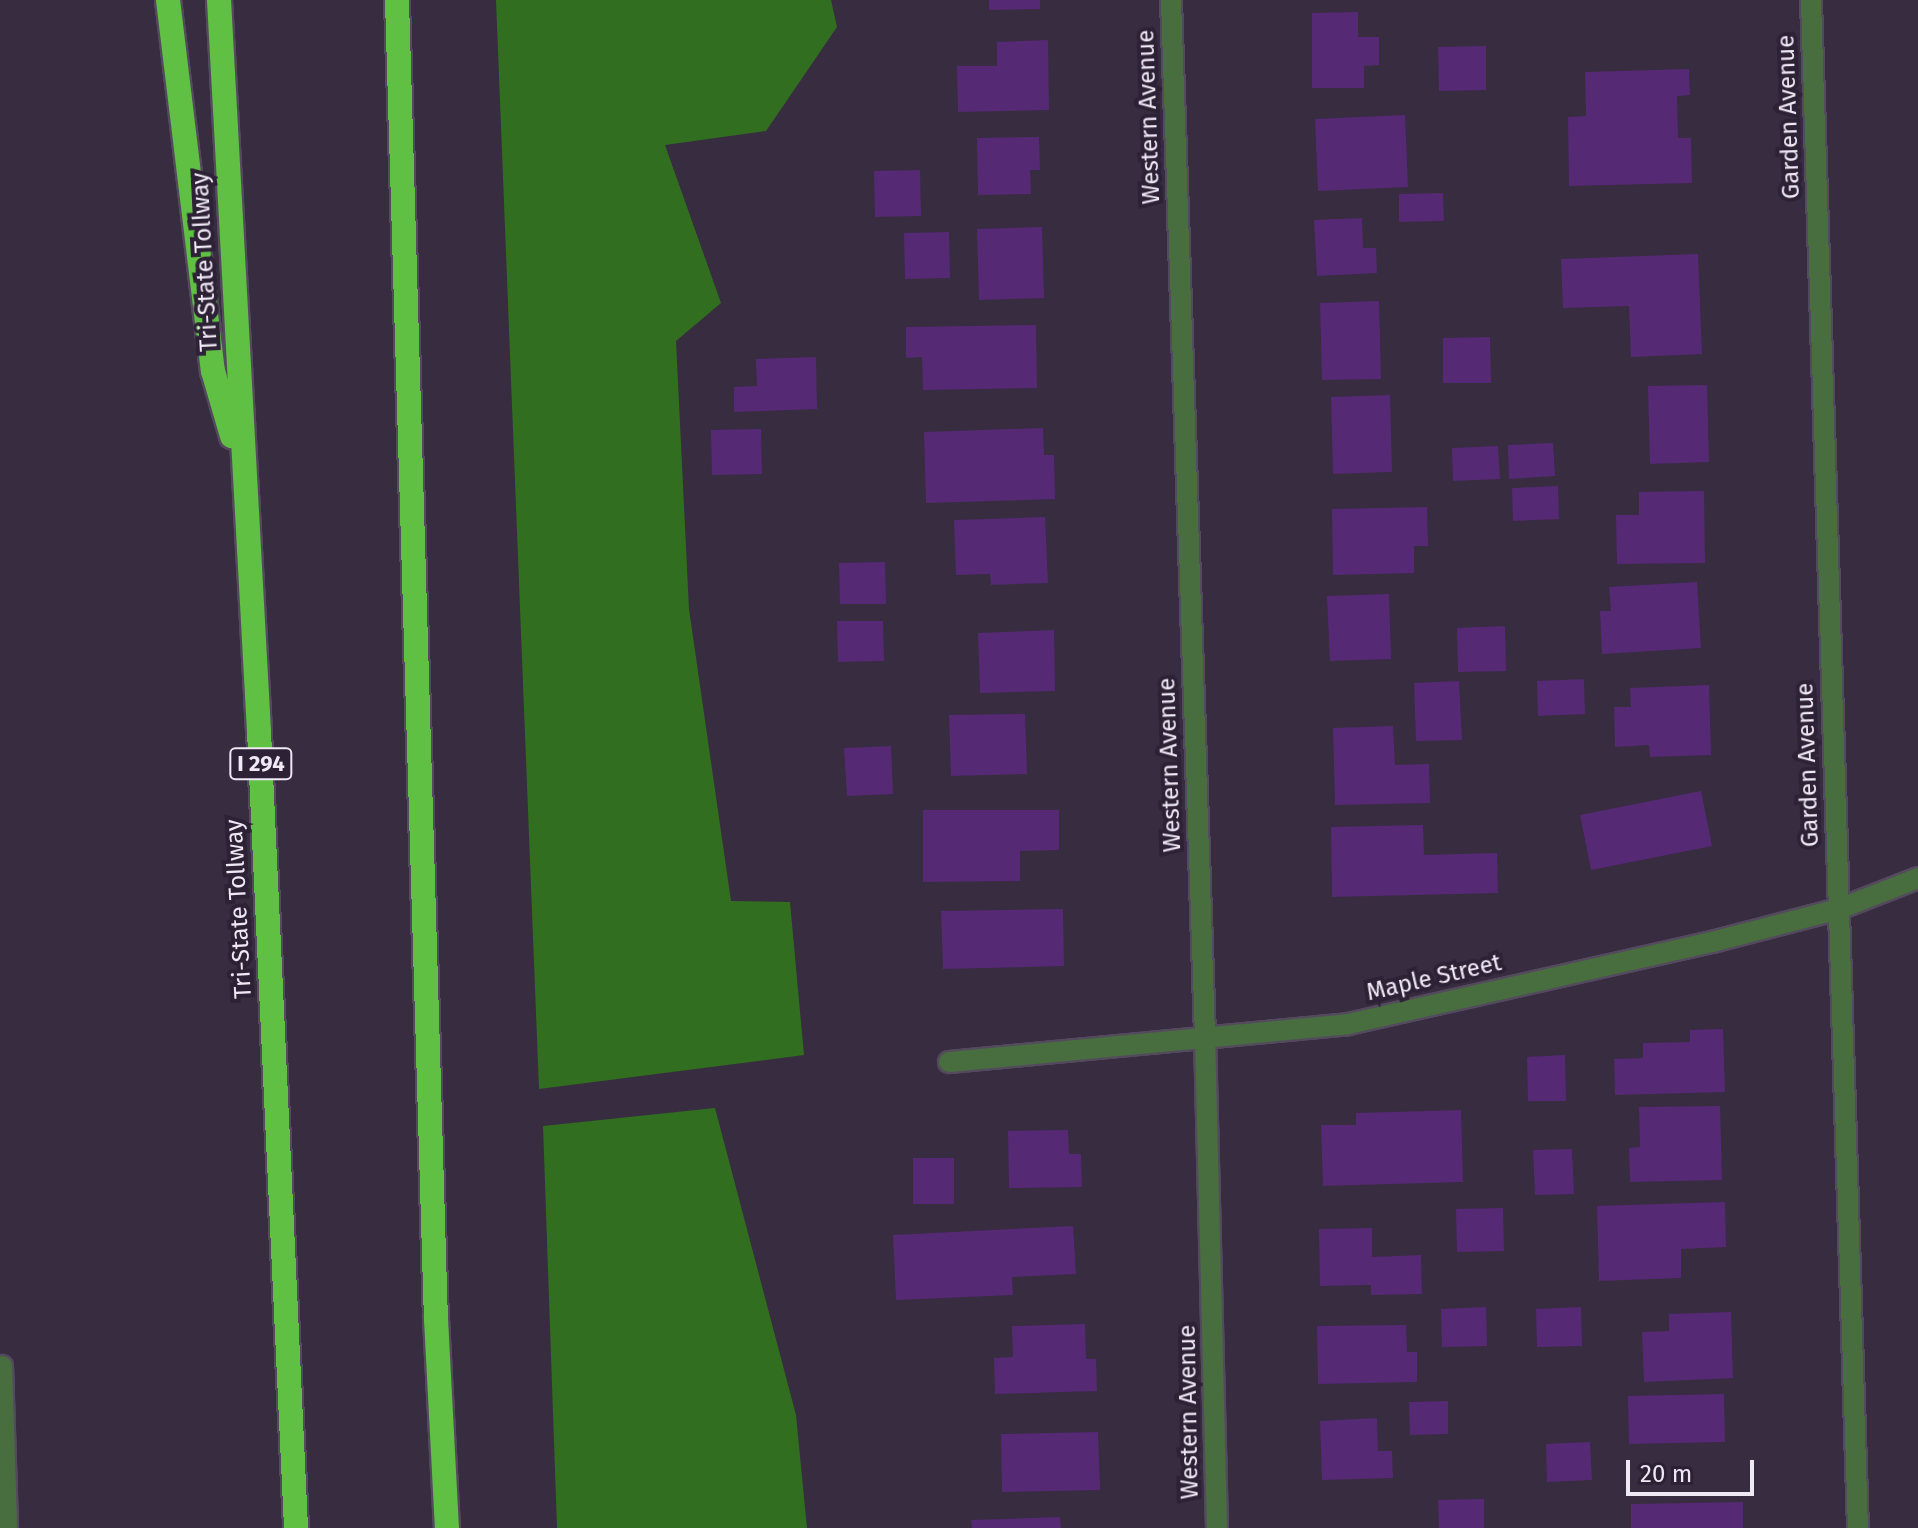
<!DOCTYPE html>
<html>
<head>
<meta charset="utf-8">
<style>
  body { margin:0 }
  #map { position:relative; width:1918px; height:1528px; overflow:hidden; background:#372c40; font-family:"Fira Sans",sans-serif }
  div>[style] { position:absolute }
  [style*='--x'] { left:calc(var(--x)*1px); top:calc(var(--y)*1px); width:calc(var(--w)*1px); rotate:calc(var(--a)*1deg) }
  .forest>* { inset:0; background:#326e20 }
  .building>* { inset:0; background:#562974 }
  .roads { filter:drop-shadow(2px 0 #544a5d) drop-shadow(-2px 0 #544a5d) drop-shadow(0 2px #544a5d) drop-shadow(0 -2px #544a5d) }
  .minor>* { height:20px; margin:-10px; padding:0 10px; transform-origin:10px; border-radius:10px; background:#486e3f }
  .highway>* { height:24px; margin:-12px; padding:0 12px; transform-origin:12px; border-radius:12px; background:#5fc043 }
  span { translate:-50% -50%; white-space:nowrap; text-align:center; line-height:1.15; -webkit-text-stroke:8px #2d2235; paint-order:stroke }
  .shield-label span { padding:2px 6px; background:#2d2235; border:2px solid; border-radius:6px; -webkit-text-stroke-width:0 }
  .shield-label { font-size:22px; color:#efe8f5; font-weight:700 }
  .street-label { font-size:24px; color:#efe8f5 }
  .scale { position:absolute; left:1626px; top:1460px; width:128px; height:36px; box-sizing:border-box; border:4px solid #efe8f5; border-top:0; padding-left:10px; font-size:24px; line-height:28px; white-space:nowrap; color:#efe8f5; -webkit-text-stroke:6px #2d2235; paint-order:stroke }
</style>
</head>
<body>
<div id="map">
  <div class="forest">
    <i style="clip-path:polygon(496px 0,831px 0,837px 27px,766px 131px,665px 145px,721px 303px,676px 341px,689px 609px,731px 901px,790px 902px,804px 1055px,539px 1089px)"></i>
    <i style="clip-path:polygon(715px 1108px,796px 1415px,807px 1528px,557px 1528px,543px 1126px)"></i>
  </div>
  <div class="building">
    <i style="clip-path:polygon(989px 0,1040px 0,1040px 9px,989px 10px)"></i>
    <i style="clip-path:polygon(1358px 12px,1358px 37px,1379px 37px,1379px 65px,1364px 66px,1364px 88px,1312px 88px,1312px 13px)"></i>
    <i style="clip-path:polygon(1048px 40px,1049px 110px,958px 112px,957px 66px,997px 66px,997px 42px)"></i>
    <i style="clip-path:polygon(1486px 46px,1486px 90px,1439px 91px,1438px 47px)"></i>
    <i style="clip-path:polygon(1689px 69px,1690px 95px,1677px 96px,1678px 138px,1691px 138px,1692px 183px,1569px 186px,1568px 117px,1586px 116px,1585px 72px)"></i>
    <i style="clip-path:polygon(1405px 115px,1408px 187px,1318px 191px,1315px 119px)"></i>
    <i style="clip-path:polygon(1039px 137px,1040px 170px,1030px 170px,1031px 194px,978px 195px,977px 138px)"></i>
    <i style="clip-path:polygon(920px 170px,921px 216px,875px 217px,874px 171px)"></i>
    <i style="clip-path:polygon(1443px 193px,1444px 221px,1399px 222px,1399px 194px)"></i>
    <i style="clip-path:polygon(1362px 218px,1363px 248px,1376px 248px,1377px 273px,1317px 276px,1314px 220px)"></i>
    <i style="clip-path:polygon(1042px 227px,1044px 298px,979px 300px,977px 229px)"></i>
    <i style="clip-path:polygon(949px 232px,950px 278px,905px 279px,904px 233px)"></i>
    <i style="clip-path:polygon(1698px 254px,1702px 354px,1631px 357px,1629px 306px,1563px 308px,1561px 259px)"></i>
    <i style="clip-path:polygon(1379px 301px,1381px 379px,1322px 380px,1320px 303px)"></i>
    <i style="clip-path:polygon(1036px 325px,1037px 388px,923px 390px,922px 357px,906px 358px,906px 327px)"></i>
    <i style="clip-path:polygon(1490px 337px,1491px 383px,1443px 383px,1443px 338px)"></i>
    <i style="clip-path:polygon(816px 357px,817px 409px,734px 412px,734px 387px,757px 386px,756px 359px)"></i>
    <i style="clip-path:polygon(1707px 385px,1709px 462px,1650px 464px,1648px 386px)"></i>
    <i style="clip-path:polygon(1390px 395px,1392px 472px,1333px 474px,1331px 397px)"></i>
    <i style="clip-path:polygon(1043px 428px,1044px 455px,1054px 455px,1055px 499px,926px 503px,924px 432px)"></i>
    <i style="clip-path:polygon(761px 429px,762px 474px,712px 475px,711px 430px)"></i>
    <i style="clip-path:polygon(1553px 443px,1555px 476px,1509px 479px,1508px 445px)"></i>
    <i style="clip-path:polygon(1498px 446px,1500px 479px,1453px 481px,1452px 448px)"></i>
    <i style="clip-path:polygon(1558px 486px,1559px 519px,1513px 521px,1512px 488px)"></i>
    <i style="clip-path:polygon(1704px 491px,1705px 563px,1617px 564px,1616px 515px,1639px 515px,1639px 492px)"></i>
    <i style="clip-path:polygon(1427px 507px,1428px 546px,1414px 546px,1414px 573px,1333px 575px,1332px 509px)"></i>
    <i style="clip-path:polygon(1045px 517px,1048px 583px,991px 585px,990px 574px,956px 575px,954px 520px)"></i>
    <i style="clip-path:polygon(885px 562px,886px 604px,840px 604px,839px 563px)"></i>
    <i style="clip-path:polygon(1697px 582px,1701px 648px,1602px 654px,1600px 611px,1611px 611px,1609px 587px)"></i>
    <i style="clip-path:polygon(1389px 594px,1391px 659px,1330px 661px,1327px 596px)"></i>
    <i style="clip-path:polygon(837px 621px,883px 621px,884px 661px,838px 662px)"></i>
    <i style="clip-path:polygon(1505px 626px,1506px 671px,1458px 672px,1457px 628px)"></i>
    <i style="clip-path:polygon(1054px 630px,1055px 691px,980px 693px,978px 633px)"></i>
    <i style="clip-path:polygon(1584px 679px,1585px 714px,1538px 716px,1537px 681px)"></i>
    <i style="clip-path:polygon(1459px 681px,1462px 740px,1416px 741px,1414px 683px)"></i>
    <i style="clip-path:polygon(1709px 685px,1711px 755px,1650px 757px,1649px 745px,1615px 747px,1614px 707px,1631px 707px,1630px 688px)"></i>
    <i style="clip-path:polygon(1025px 714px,1027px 774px,951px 776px,949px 715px)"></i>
    <i style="clip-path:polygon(1393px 726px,1395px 765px,1429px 764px,1430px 803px,1335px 805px,1333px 728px)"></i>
    <i style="clip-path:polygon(891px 746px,893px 794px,847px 796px,844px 748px)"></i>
    <i style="clip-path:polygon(1701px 791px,1712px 846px,1591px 870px,1580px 815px)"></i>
    <i style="clip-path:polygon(923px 810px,1059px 810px,1059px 850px,1020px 851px,1020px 881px,923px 882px)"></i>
    <i style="clip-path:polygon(1423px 825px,1424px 855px,1497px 853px,1498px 893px,1332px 897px,1331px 827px)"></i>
    <i style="clip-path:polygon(1063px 909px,1064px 966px,943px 969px,941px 911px)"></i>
    <i style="clip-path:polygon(1723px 1029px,1725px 1092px,1615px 1095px,1614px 1059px,1643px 1058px,1643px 1043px,1690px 1042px,1690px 1030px)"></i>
    <i style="clip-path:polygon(1565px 1055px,1566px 1101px,1528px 1101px,1527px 1057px)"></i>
    <i style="clip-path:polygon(1720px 1106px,1722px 1180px,1630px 1182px,1629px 1148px,1640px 1147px,1639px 1107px)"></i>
    <i style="clip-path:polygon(1461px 1110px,1463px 1182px,1323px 1186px,1321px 1125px,1356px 1125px,1356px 1113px)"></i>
    <i style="clip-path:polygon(1068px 1130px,1069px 1154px,1081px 1154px,1082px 1187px,1009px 1188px,1008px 1131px)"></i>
    <i style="clip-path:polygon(1572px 1149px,1574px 1194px,1535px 1195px,1533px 1150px)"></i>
    <i style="clip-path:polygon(913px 1158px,954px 1158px,954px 1204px,913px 1204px)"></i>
    <i style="clip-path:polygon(1725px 1202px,1726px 1247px,1681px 1249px,1681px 1278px,1599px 1281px,1597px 1206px)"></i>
    <i style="clip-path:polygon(1503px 1208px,1504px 1251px,1457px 1252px,1456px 1209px)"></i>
    <i style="clip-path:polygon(1073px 1226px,1076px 1274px,1012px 1277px,1013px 1295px,896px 1300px,893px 1235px)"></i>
    <i style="clip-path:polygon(1372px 1228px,1372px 1257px,1421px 1255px,1422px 1294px,1371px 1295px,1371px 1285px,1320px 1286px,1319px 1229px)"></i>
    <i style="clip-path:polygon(1486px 1307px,1487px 1346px,1442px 1347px,1441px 1309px)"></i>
    <i style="clip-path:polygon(1581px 1307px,1582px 1346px,1537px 1347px,1536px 1309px)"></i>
    <i style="clip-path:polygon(1731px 1312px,1733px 1378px,1644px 1382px,1642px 1332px,1669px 1331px,1669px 1314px)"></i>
    <i style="clip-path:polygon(1085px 1324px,1086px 1359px,1096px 1359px,1097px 1391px,995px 1394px,994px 1358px,1013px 1357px,1012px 1326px)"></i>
    <i style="clip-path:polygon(1406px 1325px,1407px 1352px,1417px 1352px,1417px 1382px,1318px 1384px,1317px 1326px)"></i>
    <i style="clip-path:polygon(1724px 1394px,1725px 1442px,1629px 1444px,1628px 1396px)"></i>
    <i style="clip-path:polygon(1448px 1401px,1448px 1434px,1410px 1435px,1409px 1402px)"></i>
    <i style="clip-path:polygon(1377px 1418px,1378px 1451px,1392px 1451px,1393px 1478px,1322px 1480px,1320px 1421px)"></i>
    <i style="clip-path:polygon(1098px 1432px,1100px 1490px,1002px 1492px,1001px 1434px)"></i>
    <i style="clip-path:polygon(1590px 1442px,1592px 1480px,1547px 1482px,1546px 1444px)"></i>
    <i style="clip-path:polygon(1484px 1499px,1484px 1528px,1439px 1528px,1438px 1500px)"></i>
    <i style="clip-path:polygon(1743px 1502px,1743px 1528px,1631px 1528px,1631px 1504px)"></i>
    <i style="clip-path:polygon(1060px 1517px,1061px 1528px,972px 1528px,971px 1520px)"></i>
  </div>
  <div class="roads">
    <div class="minor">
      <i style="--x:1171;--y:0;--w:1038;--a:88.12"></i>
      <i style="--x:1205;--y:1037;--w:491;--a:88.6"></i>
      <i style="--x:1811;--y:0;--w:1529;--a:88.24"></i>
      <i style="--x:949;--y:1062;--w:401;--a:-5.4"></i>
      <i style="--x:1348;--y:1024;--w:373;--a:-12.7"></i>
      <i style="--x:1712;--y:942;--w:131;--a:-14.6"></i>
      <i style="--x:1839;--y:909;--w:85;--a:-21.4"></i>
      <i style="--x:2;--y:1366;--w:162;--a:88.2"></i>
    </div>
    <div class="highway">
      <i style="--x:168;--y:0;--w:374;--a:83.1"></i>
      <i style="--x:213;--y:371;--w:68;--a:73.7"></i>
      <i style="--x:219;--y:0;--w:732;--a:86.87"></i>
      <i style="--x:259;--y:731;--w:798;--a:87.34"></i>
      <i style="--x:397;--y:0;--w:1320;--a:88.31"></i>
      <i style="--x:436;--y:1319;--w:209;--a:87"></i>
    </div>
  </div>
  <div class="shield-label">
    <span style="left:261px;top:764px">I 294</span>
  </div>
  <div class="street-label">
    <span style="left:1149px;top:117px;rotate:-92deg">Western Avenue</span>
    <span style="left:1789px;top:117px;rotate:-92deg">Garden Avenue</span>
    <span style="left:205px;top:262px;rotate:-93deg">Tri-State Tollway</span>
    <span style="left:1170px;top:765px;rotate:-92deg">Western Avenue</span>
    <span style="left:1808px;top:765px;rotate:-92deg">Garden Avenue</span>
    <span style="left:239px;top:909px;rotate:-93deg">Tri-State Tollway</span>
    <span style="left:1434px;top:978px;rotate:-13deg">Maple Street</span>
    <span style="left:1189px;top:1412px;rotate:-91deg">Western Avenue</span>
  </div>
  <div class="scale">20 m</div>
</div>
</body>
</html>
